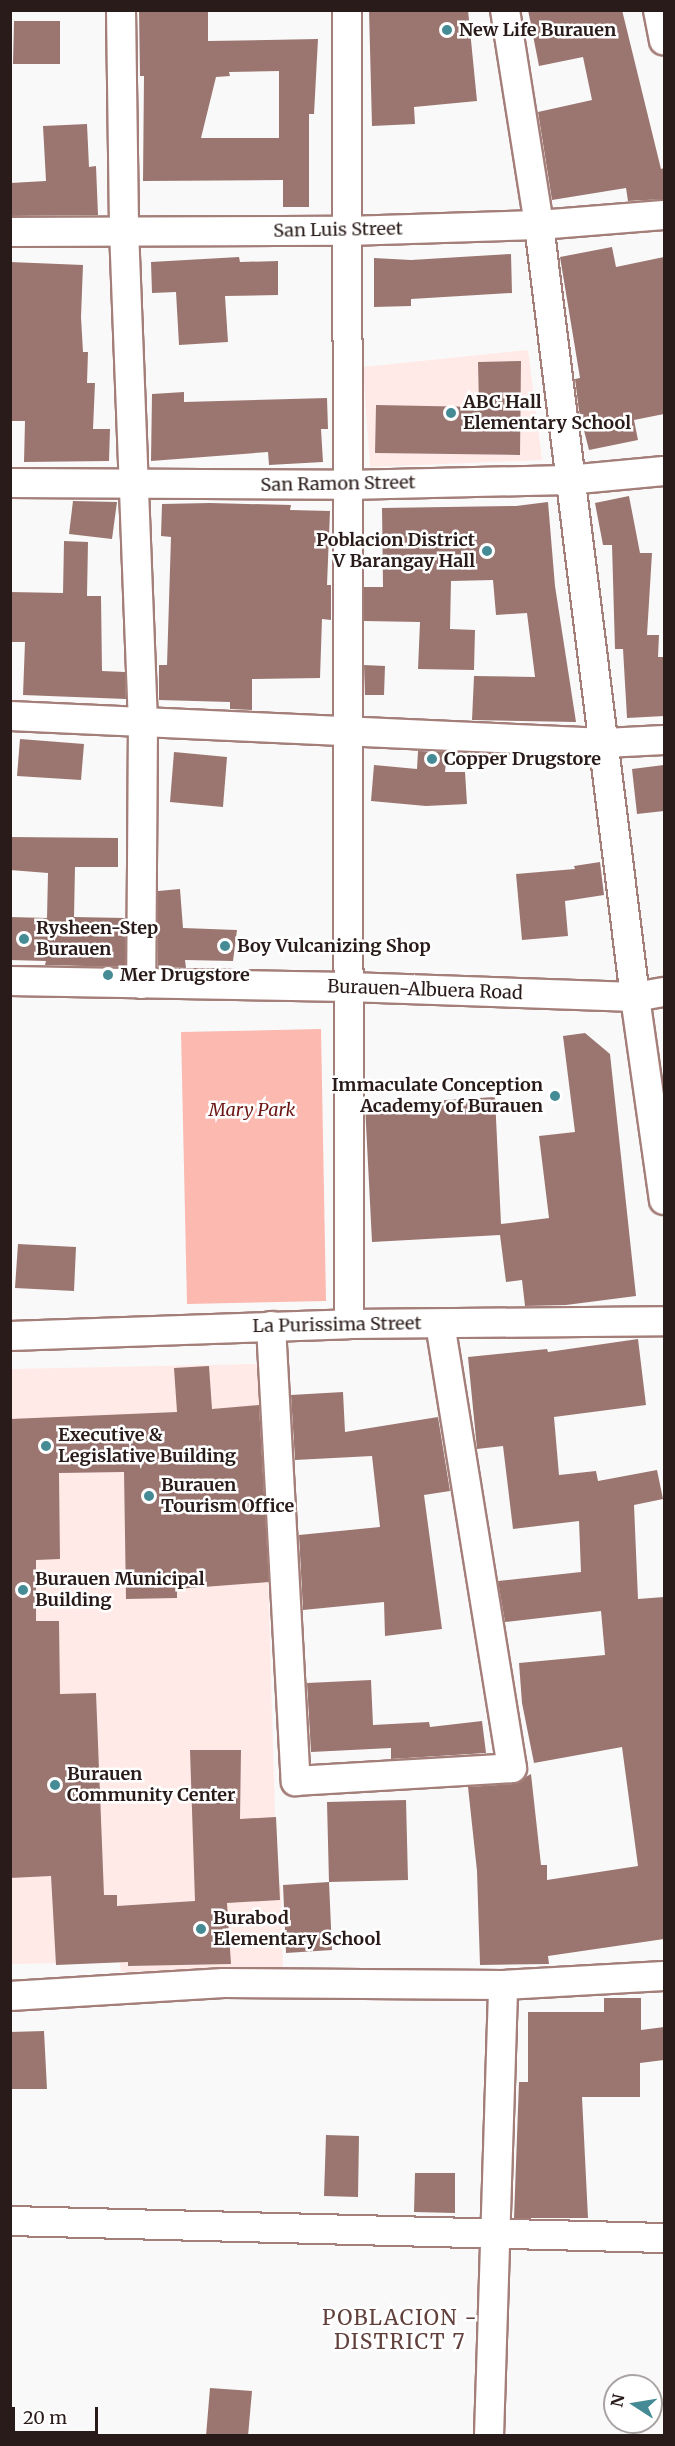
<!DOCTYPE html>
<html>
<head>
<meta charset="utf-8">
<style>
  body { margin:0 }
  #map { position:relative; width:675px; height:2446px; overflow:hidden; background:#f9f9f9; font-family:Merriweather,serif }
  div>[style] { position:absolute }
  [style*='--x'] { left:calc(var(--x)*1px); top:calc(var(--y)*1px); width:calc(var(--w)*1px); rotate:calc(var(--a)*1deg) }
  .built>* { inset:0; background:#ffeae7 }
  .green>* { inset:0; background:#fcb9b0 }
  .building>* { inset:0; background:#9b7671 }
  .roads { filter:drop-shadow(2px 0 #a47e79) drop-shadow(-2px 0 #a47e79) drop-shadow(0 2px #a47e79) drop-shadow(0 -2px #a47e79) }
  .minor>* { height:28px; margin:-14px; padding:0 14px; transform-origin:14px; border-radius:14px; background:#fff }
  .dots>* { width:16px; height:16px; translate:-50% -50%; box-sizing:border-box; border:3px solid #fff; border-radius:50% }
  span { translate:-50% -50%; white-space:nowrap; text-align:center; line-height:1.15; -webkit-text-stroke:5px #fff; paint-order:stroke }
  .poi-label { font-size:18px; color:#291b19; font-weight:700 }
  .left { translate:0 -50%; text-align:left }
  .right { translate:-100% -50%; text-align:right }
  .street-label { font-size:18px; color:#291b19 }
  .park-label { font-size:18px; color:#6c1613; font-style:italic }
  .quarter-label { font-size:21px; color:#62413c; letter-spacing:1.5px }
  .frame { position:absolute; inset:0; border:12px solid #291b19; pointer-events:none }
  .north { position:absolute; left:603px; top:2374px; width:60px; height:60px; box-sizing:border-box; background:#fff; border:2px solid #a9a4a3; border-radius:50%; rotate:282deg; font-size:16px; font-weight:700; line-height:24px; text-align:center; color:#291b19 }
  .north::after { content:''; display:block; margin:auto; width:21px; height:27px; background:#458b95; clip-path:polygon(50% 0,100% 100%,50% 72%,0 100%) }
  .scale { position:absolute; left:12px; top:2407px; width:86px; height:27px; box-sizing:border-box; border:3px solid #291b19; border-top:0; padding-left:8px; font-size:18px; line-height:21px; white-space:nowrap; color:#291b19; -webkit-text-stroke:4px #fff; paint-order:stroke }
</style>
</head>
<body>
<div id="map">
  <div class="built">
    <i style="clip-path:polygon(528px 350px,542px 460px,370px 467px,363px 367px)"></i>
    <i style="clip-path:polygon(262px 1364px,277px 1885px,281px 1886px,283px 1967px,121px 1972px,120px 1962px,11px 1964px,10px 1369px)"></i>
  </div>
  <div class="green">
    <i style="clip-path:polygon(321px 1029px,326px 1301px,187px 1304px,181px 1032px)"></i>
  </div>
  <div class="building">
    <i style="clip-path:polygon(evenodd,139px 10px,208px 10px,208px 41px,318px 39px,314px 114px,309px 114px,309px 207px,283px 207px,283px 180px,143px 181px,144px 76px,140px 76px,139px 10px,279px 71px,279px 138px,201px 138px,216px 77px,230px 76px,229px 72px,279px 71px)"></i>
    <i style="clip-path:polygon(369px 10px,468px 10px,477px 101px,414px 107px,415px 124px,372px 126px)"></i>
    <i style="clip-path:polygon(528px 10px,622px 10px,661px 169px,664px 168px,664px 199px,628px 201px,626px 188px,552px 200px,538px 112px,592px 100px,583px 57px,539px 66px)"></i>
    <i style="clip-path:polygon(14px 21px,60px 21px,60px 64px,13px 64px)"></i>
    <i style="clip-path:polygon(87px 124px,89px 167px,96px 166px,98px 215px,10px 216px,10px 183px,46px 181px,43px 126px)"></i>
    <i style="clip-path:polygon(612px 247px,616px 267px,664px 257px,664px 414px,634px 420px,638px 440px,589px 450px,579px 411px,575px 379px,580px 378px,560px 257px)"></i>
    <i style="clip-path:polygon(511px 254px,512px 293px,411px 299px,411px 306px,374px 307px,374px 258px,411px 260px)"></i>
    <i style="clip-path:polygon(239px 257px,240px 262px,278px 261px,278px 295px,225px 296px,228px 342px,179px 345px,176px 292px,152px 293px,151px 262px)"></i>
    <i style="clip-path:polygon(10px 262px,83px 265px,81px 317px,83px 352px,88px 352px,87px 383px,95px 383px,93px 429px,110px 429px,109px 461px,24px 462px,25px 421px,10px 421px)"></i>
    <i style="clip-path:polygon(521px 361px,520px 455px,375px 453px,376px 405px,479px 407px,478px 362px)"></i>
    <i style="clip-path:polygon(184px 392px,184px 402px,327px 398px,328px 429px,321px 429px,323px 462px,269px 465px,268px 452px,151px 461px,152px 394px)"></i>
    <i style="clip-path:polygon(629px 496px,640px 553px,652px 553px,647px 635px,659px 635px,658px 657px,664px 657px,664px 716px,627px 718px,623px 649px,615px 649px,612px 545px,603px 545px,595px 503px)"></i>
    <i style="clip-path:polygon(73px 501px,117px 502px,112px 539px,69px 534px)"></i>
    <i style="clip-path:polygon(548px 502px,555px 586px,576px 722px,472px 720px,474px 676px,535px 677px,527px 613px,496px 615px,493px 580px,451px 581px,450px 629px,475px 630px,474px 670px,418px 669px,420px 622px,364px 621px,364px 587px,383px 587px,382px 508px,516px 506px)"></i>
    <i style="clip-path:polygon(210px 503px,291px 505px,290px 510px,330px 511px,327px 585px,331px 585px,331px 620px,322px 619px,320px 678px,252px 679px,252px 710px,230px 709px,230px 702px,159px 700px,159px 665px,167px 665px,171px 537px,161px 536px,162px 504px)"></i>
    <i style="clip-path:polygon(64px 541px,88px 542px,87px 596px,101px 596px,102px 671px,125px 672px,126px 699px,23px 695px,25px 642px,10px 642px,10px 592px,63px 593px)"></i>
    <i style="clip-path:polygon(364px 665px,385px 666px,384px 695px,365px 695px)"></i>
    <i style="clip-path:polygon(20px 739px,84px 744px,81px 780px,17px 776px)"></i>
    <i style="clip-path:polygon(418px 751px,447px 752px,445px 772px,465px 772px,467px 804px,426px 806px,371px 801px,374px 765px,417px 769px)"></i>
    <i style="clip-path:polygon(174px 752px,227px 757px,223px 807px,170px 802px)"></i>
    <i style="clip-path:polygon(664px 765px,664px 811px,637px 814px,632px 769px)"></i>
    <i style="clip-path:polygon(10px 837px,118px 838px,118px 867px,75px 867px,74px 917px,125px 918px,125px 967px,45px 965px,46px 961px,10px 960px,10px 917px,47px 918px,48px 873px,10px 870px)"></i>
    <i style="clip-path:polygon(600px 862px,604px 895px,565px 901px,568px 936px,522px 940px,516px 874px,575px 869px,574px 866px)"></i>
    <i style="clip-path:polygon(180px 889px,183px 928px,237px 930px,233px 961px,185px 960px,186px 968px,158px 967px,158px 891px)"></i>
    <i style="clip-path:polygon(585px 1033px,610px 1054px,636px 1296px,566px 1305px,525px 1306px,522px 1280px,506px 1282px,500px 1235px,372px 1242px,365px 1105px,495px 1097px,501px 1224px,549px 1218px,539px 1136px,575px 1132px,563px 1036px)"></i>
    <i style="clip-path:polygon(18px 1244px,76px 1247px,74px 1291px,15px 1288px)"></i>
    <i style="clip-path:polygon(638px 1339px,646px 1405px,554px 1417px,559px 1475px,596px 1471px,598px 1481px,657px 1470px,663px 1499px,634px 1505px,638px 1599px,664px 1597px,664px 1939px,548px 1956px,549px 1964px,480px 1965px,477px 1871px,468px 1787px,513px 1784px,531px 1774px,541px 1865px,547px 1865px,547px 1880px,638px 1866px,622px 1747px,534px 1763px,522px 1703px,519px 1663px,605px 1655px,601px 1611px,505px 1622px,498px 1581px,581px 1572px,579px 1521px,513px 1529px,503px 1446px,477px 1449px,468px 1357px,547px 1349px,548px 1352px)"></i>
    <i style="clip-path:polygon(209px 1366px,212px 1409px,259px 1405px,269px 1582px,177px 1589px,177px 1598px,126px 1599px,124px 1472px,59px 1473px,60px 1559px,36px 1560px,36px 1621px,59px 1621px,60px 1694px,96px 1693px,104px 1895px,117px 1895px,117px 1906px,195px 1901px,190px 1750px,241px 1750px,240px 1819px,276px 1817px,280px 1900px,227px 1903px,231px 1964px,128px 1966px,128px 1962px,56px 1965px,51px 1876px,10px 1878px,10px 1419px,177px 1412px,174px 1368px)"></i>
    <i style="clip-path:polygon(343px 1392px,345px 1432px,438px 1417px,450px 1491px,424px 1495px,442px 1629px,385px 1636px,384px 1602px,303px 1610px,299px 1535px,380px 1527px,372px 1456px,295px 1460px,291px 1395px)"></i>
    <i style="clip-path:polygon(371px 1680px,373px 1725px,429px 1722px,430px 1727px,482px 1721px,486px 1753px,391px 1759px,391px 1748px,311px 1752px,307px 1683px)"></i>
    <i style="clip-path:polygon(406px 1800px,408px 1880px,329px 1882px,327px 1802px)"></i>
    <i style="clip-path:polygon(329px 1882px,332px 1950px,286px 1953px,283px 1885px)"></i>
    <i style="clip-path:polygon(604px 1998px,641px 1998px,641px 2030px,664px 2027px,664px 2060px,640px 2063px,640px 2097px,582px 2097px,588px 2218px,514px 2218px,519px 2082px,528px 2082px,528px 2012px,604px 2012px)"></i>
    <i style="clip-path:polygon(44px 2031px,47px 2089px,10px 2089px,10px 2032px)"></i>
    <i style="clip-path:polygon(326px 2135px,359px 2136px,358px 2197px,324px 2196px)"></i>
    <i style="clip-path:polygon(415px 2173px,455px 2173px,455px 2213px,414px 2212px)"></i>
    <i style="clip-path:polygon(210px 2388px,252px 2391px,248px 2436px,206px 2436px)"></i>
  </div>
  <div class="roads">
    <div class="minor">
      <i style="--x:121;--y:10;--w:219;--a:89.2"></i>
      <i style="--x:124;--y:229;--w:493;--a:87.8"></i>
      <i style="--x:143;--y:722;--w:262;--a:90.4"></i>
      <i style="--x:347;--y:10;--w:1314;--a:89.91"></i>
      <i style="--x:505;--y:10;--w:218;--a:81"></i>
      <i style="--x:539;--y:225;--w:778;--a:82.91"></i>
      <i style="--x:635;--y:997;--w:29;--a:-10"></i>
      <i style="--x:658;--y:10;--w:31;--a:79"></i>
      <i style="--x:10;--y:232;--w:337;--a:-0.2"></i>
      <i style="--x:347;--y:231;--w:192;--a:-1.8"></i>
      <i style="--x:539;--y:225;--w:125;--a:-4.6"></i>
      <i style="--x:10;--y:483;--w:337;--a:0.3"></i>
      <i style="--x:347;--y:485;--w:221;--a:-1.3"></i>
      <i style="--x:568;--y:480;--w:96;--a:-5.4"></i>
      <i style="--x:10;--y:716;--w:596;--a:2.6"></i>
      <i style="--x:605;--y:743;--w:59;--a:-2.9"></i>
      <i style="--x:10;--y:981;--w:338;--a:1"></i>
      <i style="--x:348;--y:987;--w:287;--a:2"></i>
      <i style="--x:635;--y:997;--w:205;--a:81.9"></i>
      <i style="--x:271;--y:1326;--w:456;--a:86.9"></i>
      <i style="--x:296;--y:1781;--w:216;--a:-3.4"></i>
      <i style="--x:512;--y:1768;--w:450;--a:-99.2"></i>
      <i style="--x:10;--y:1336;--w:339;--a:-2"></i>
      <i style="--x:349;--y:1324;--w:315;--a:-0.5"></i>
      <i style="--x:10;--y:1996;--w:214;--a:-3.5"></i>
      <i style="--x:224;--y:1983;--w:279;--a:0.4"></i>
      <i style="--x:503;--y:1985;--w:161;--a:-3.2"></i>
      <i style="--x:10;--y:2221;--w:654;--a:1.49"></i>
      <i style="--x:489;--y:2436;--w:451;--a:-88.2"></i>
    </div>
  </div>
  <div class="dots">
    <i style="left:447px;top:30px;background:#458b95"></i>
    <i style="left:451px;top:413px;background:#458b95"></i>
    <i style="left:487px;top:551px;background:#458b95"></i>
    <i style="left:432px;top:759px;background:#458b95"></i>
    <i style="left:24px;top:939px;background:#458b95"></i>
    <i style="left:225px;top:946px;background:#458b95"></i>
    <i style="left:108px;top:975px;background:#458b95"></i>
    <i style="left:555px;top:1096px;background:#458b95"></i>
    <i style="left:46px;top:1446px;background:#458b95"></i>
    <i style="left:149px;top:1496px;background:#458b95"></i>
    <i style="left:23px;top:1590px;background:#458b95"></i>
    <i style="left:55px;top:1785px;background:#458b95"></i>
    <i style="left:201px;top:1929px;background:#458b95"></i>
  </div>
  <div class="poi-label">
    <span class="left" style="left:459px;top:30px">New Life Burauen</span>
    <span class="left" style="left:463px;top:413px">ABC Hall<br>Elementary School</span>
    <span class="right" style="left:475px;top:551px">Poblacion District<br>V Barangay Hall</span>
    <span class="left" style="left:444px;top:759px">Copper Drugstore</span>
    <span class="left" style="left:36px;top:939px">Rysheen-Step<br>Burauen</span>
    <span class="left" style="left:237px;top:946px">Boy Vulcanizing Shop</span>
    <span class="left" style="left:120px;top:975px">Mer Drugstore</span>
    <span class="right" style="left:543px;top:1096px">Immaculate Conception<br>Academy of Burauen</span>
    <span class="left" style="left:58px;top:1446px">Executive &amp;<br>Legislative Building</span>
    <span class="left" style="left:161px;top:1496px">Burauen<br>Tourism Office</span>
    <span class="left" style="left:35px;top:1590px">Burauen Municipal<br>Building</span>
    <span class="left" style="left:67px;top:1785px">Burauen<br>Community Center</span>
    <span class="left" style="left:213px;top:1929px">Burabod<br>Elementary School</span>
  </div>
  <div class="street-label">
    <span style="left:338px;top:230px;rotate:-1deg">San Luis Street</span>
    <span style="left:338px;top:484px;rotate:-1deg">San Ramon Street</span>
    <span style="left:425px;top:990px;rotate:2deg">Burauen-Albuera Road</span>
    <span style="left:337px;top:1325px;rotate:-1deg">La Purissima Street</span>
  </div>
  <div class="park-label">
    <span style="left:252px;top:1110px">Mary Park</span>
  </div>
  <div class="quarter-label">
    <span style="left:400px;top:2330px">POBLACION -<br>DISTRICT 7</span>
  </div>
  <div class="frame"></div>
  <div class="north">N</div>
  <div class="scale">20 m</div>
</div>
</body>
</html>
